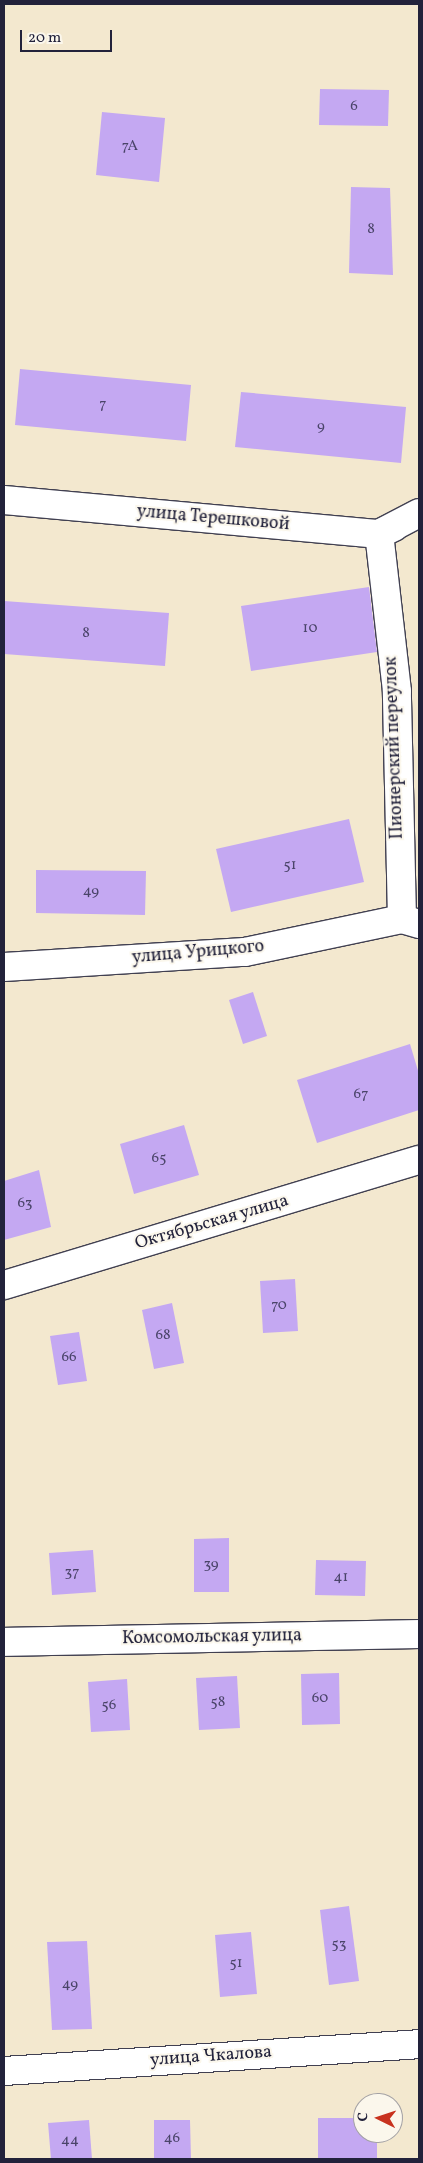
<!DOCTYPE html>
<html>
<head>
<meta charset="utf-8">
<style>
  body { margin:0 }
  #map { position:relative; width:423px; height:2163px; overflow:hidden; background:#f3e8cf; font-family:Vollkorn,serif }
  div>[style] { position:absolute }
  [style*='--x'] { left:calc(var(--x)*1px); top:calc(var(--y)*1px); width:calc(var(--w)*1px); rotate:calc(var(--a)*1deg) }
  .building>* { inset:0; background:#c4a8f2 }
  .roads { filter:drop-shadow(1px 0 #414051) drop-shadow(-1px 0 #414051) drop-shadow(0 1px #414051) drop-shadow(0 -1px #414051) }
  .minor>* { height:28px; margin:-14px; padding:0 14px; transform-origin:14px; border-radius:14px; background:#fff }
  span { translate:-50% -50%; white-space:nowrap; text-align:center; line-height:1.15; -webkit-text-stroke:4px #fbf7ec; paint-order:stroke }
  .number-label { font-size:15px; color:#4a4469 }
  .number-label span { -webkit-text-stroke-width:0 }
  .street-label { font-size:18px; color:#22223b }
  .frame { position:absolute; inset:0; border:5px solid #22223b; pointer-events:none }
  .north { position:absolute; left:353px; top:2093px; width:50px; height:50px; box-sizing:border-box; background:#fbf7ec; border:1px solid #a4a2a5; border-radius:50%; rotate:274deg; font-size:14px; font-weight:700; line-height:20px; text-align:center; color:#22223b }
  .north::after { content:''; display:block; margin:auto; width:18px; height:22px; background:#c8321e; clip-path:polygon(50% 0,100% 100%,50% 72%,0 100%) }
  .scale { position:absolute; left:20px; top:30px; width:92px; height:22px; box-sizing:border-box; border:2px solid #22223b; border-top:0; padding-left:6px; font-size:15px; line-height:18px; white-space:nowrap; color:#22223b; -webkit-text-stroke:4px #fbf7ec; paint-order:stroke }
</style>
</head>
<body>
<div id="map">
  <div class="building">
    <i style="clip-path:polygon(320px 89px,389px 90px,388px 126px,319px 125px)"></i>
    <i style="clip-path:polygon(102px 112px,165px 118px,159px 182px,96px 175px)"></i>
    <i style="clip-path:polygon(351px 187px,390px 188px,393px 275px,349px 273px)"></i>
    <i style="clip-path:polygon(20px 369px,191px 385px,186px 441px,15px 425px)"></i>
    <i style="clip-path:polygon(241px 392px,406px 407px,401px 463px,235px 447px)"></i>
    <i style="clip-path:polygon(369px 587px,377px 652px,251px 671px,241px 606px)"></i>
    <i style="clip-path:polygon(4px 601px,169px 613px,165px 666px,4px 654px)"></i>
    <i style="clip-path:polygon(349px 819px,364px 882px,231px 912px,216px 849px)"></i>
    <i style="clip-path:polygon(36px 870px,146px 871px,145px 915px,36px 913px)"></i>
    <i style="clip-path:polygon(253px 992px,267px 1036px,243px 1044px,229px 1000px)"></i>
    <i style="clip-path:polygon(410px 1044px,419px 1074px,419px 1110px,317px 1143px,297px 1080px)"></i>
    <i style="clip-path:polygon(184px 1125px,199px 1175px,134px 1194px,120px 1144px)"></i>
    <i style="clip-path:polygon(39px 1170px,51px 1227px,4px 1240px,4px 1181px)"></i>
    <i style="clip-path:polygon(295px 1279px,298px 1331px,263px 1333px,260px 1281px)"></i>
    <i style="clip-path:polygon(172px 1303px,184px 1363px,154px 1369px,142px 1310px)"></i>
    <i style="clip-path:polygon(79px 1332px,87px 1381px,58px 1385px,50px 1336px)"></i>
    <i style="clip-path:polygon(229px 1538px,229px 1592px,194px 1592px,194px 1539px)"></i>
    <i style="clip-path:polygon(93px 1550px,96px 1592px,52px 1595px,49px 1553px)"></i>
    <i style="clip-path:polygon(316px 1560px,366px 1561px,365px 1596px,315px 1595px)"></i>
    <i style="clip-path:polygon(339px 1673px,340px 1724px,302px 1725px,301px 1674px)"></i>
    <i style="clip-path:polygon(237px 1676px,240px 1728px,199px 1730px,196px 1678px)"></i>
    <i style="clip-path:polygon(127px 1679px,130px 1730px,91px 1732px,88px 1682px)"></i>
    <i style="clip-path:polygon(349px 1906px,359px 1981px,329px 1985px,320px 1910px)"></i>
    <i style="clip-path:polygon(251px 1932px,257px 1994px,220px 1997px,215px 1935px)"></i>
    <i style="clip-path:polygon(87px 1941px,92px 2029px,52px 2030px,47px 1942px)"></i>
    <i style="clip-path:polygon(318px 2118px,363px 2118px,363px 2133px,377px 2133px,377px 2159px,318px 2159px)"></i>
    <i style="clip-path:polygon(89px 2120px,92px 2159px,51px 2159px,48px 2123px)"></i>
    <i style="clip-path:polygon(154px 2120px,190px 2120px,191px 2159px,154px 2159px)"></i>
  </div>
  <div class="roads">
    <div class="minor">
      <i style="--x:4;--y:500;--w:377;--a:5.2"></i>
      <i style="--x:379;--y:534;--w:17;--a:-25"></i>
      <i style="--x:402;--y:919;--w:228;--a:-91.3"></i>
      <i style="--x:397;--y:691;--w:158;--a:-96.5"></i>
      <i style="--x:379;--y:534;--w:45;--a:-27.7"></i>
      <i style="--x:4;--y:967;--w:241;--a:-3.6"></i>
      <i style="--x:245;--y:952;--w:160;--a:-11.9"></i>
      <i style="--x:402;--y:919;--w:18;--a:16"></i>
      <i style="--x:4;--y:1285;--w:433;--a:-16.8"></i>
      <i style="--x:4;--y:1642;--w:415;--a:-1.1"></i>
      <i style="--x:4;--y:2071;--w:416;--a:-3.7"></i>
    </div>
  </div>
  <div class="number-label">
    <span style="left:354px;top:107px">6</span>
    <span style="left:130px;top:147px">7А</span>
    <span style="left:371px;top:230px">8</span>
    <span style="left:103px;top:405px">7</span>
    <span style="left:321px;top:427px">9</span>
    <span style="left:310px;top:629px">10</span>
    <span style="left:86px;top:634px">8</span>
    <span style="left:290px;top:866px">51</span>
    <span style="left:91px;top:892px">49</span>
    <span style="left:361px;top:1095px">67</span>
    <span style="left:159px;top:1159px">65</span>
    <span style="left:25px;top:1204px">63</span>
    <span style="left:279px;top:1306px">70</span>
    <span style="left:163px;top:1336px">68</span>
    <span style="left:69px;top:1358px">66</span>
    <span style="left:211px;top:1565px">39</span>
    <span style="left:72px;top:1573px">37</span>
    <span style="left:341px;top:1578px">41</span>
    <span style="left:320px;top:1699px">60</span>
    <span style="left:218px;top:1703px">58</span>
    <span style="left:109px;top:1706px">56</span>
    <span style="left:339px;top:1945px">53</span>
    <span style="left:236px;top:1964px">51</span>
    <span style="left:70px;top:1985px">49</span>
    <span style="left:172px;top:2139px">46</span>
    <span style="left:70px;top:2141px">44</span>
  </div>
  <div class="street-label">
    <span style="left:213px;top:519px;rotate:5deg">улица Терешковой</span>
    <span style="left:395px;top:748px;rotate:-92deg">Пионерский переулок</span>
    <span style="left:198px;top:953px;rotate:-5deg">улица Урицкого</span>
    <span style="left:212px;top:1223px;rotate:-16deg">Октябрьская улица</span>
    <span style="left:212px;top:1638px;rotate:-1deg">Комсомольская улица</span>
    <span style="left:211px;top:2057px;rotate:-4deg">улица Чкалова</span>
  </div>
  <div class="frame"></div>
  <div class="north">С</div>
  <div class="scale">20 m</div>
</div>
</body>
</html>
